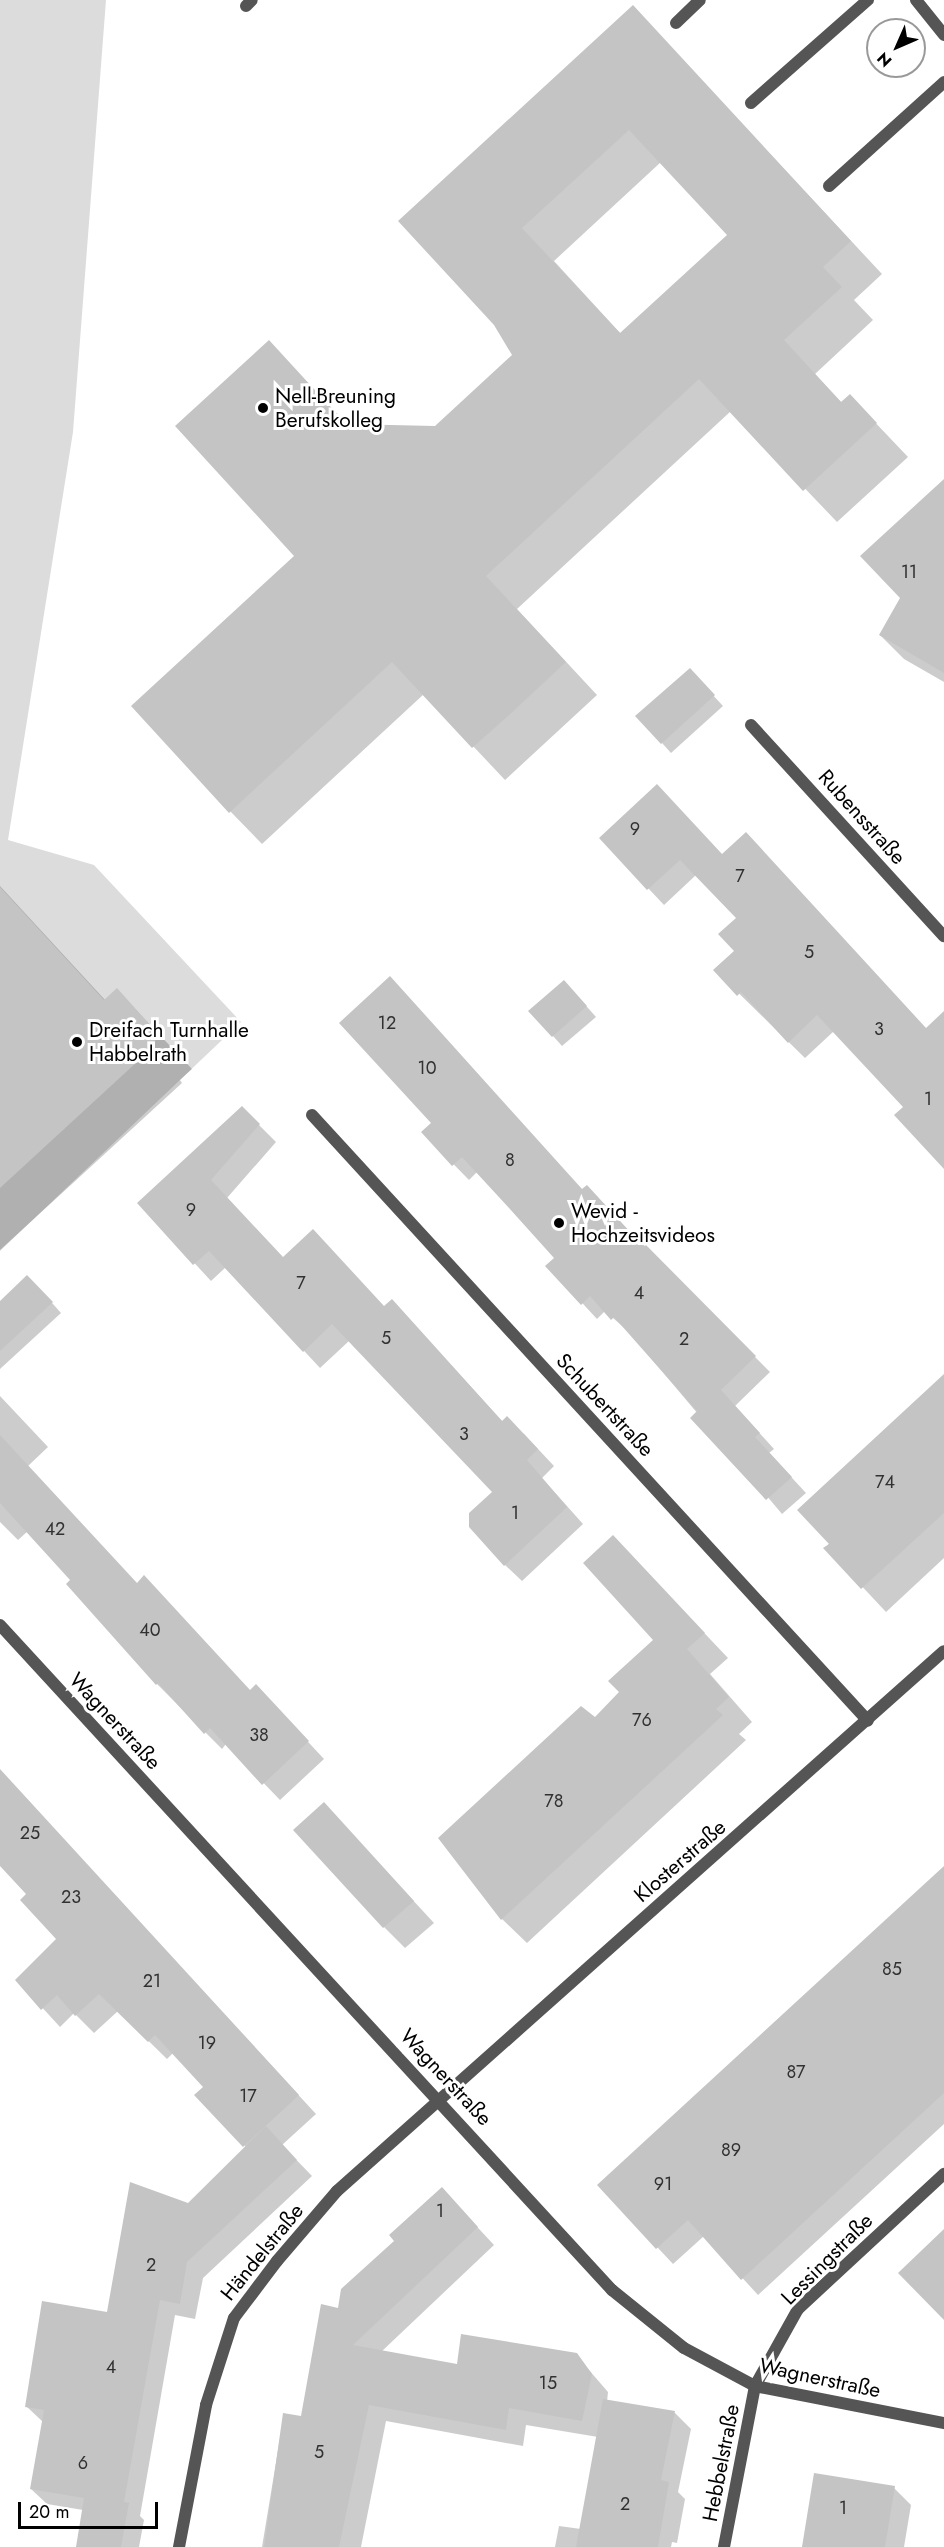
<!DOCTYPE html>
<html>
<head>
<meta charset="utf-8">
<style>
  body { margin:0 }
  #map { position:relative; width:944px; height:2547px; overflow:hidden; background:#fff; font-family:Jost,sans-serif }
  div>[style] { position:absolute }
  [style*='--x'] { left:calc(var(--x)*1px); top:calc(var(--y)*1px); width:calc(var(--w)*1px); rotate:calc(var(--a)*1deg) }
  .green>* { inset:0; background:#dcdcdc }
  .shadow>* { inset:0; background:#0003 }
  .building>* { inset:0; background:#c4c4c4 }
  .lane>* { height:12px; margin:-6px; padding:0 6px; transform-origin:6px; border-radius:6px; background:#555 }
  .street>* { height:12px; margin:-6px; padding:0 6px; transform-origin:6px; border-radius:6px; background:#555 }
  .dots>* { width:16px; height:16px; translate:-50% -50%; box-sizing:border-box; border:3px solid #fff; border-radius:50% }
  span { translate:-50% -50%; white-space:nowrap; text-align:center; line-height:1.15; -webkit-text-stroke:6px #fff; paint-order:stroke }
  .number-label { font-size:18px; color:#313131 }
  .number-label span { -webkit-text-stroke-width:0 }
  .poi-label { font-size:21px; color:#000 }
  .left { translate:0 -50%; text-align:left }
  .street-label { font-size:21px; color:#000 }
  .north { position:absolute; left:866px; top:18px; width:60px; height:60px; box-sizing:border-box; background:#fff; border:2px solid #999; border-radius:50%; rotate:225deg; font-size:16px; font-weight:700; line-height:24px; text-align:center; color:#000 }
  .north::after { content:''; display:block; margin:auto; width:21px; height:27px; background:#000; clip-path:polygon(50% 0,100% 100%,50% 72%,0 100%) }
  .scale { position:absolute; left:18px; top:2502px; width:140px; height:27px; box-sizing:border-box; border:3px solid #000; border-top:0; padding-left:8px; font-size:18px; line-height:21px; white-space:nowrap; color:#000; -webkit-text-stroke:4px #fff; paint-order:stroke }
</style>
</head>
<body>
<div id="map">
  <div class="green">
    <i style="clip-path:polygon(0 0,106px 0,73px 432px,8px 840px,94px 865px,241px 1022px,0 1251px)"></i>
  </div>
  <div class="shadow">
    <i style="clip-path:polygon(evenodd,633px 7px,882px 274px,854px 300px,873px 320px,815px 374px,842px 403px,850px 396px,908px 457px,837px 522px,731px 411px,517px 609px,597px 695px,505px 780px,424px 694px,262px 844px,230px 811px,296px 556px,269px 342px,348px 425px,435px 428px,513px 355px,495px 325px,400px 221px,633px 7px,661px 162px,729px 235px,621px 334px,554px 261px,661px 162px)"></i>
    <i style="clip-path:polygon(944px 489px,944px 682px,904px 659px,880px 635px,902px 597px)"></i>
    <i style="clip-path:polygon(699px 680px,723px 706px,671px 753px,662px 743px)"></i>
    <i style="clip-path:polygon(601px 838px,723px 856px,926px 1029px,944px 1037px,944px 1167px,905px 1107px,834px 1031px,805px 1058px,715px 970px,736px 951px,738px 918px,696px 875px,664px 905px)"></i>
    <i style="clip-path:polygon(0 886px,106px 1001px,117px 990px,192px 1069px,180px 1080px,182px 1083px,0 1250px)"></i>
    <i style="clip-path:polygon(390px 978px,583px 1191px,646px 1247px,770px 1372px,735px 1406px,774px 1449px,769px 1453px,806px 1493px,782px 1514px,629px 1332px,605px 1311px,597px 1319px,548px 1266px,556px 1258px,477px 1172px,469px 1180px,423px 1133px,433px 1123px)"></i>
    <i style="clip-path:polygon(573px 991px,596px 1017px,562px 1046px,553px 1036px)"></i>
    <i style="clip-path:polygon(242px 1108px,276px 1142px,227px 1198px,283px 1259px,408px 1318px,503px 1422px,524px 1434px,554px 1466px,542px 1478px,583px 1524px,522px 1581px,505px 1565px,494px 1492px,349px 1341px,320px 1368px,226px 1267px,211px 1281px,139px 1203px)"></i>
    <i style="clip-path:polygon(37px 1286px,61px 1313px,0 1369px,0 1303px)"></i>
    <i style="clip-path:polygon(944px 1376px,944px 1558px,886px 1612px,826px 1548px)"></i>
    <i style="clip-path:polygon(0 1396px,48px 1447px,28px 1466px,137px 1584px,250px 1692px,272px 1703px,324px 1759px,280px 1800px,226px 1744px,222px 1749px,157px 1684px,68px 1585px,72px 1581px,28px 1531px,18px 1540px,0 1522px)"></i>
    <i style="clip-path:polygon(637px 1562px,728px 1658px,710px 1674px,752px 1722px,739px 1734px,746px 1740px,527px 1943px,502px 1919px,440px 1838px,595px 1719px,621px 1692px,655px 1640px)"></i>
    <i style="clip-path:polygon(0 1771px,316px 2114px,282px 2145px,312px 2176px,203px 2278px,195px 2319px,175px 2315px,140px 2516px,144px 2520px,139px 2547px,77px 2547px,83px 2510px,47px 2504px,31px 2489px,43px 2422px,26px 2406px,108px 2314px,188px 2205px,246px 2147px,196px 2095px,205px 2087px,173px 2053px,167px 2059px,118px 2011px,94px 2033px,74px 2013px,60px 2027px,17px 1980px,58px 1939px,28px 1894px,0 1864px)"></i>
    <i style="clip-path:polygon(324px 1804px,434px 1923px,405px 1948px,384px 1927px)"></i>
    <i style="clip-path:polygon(944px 1869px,944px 2124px,758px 2295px,704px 2236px,673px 2264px,599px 2185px)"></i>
    <i style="clip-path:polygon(442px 2189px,494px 2245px,381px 2352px,458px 2366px,576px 2355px,608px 2392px,607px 2402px,675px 2413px,691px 2429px,678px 2492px,685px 2499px,677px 2543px,672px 2542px,671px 2547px,555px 2547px,559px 2526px,581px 2529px,598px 2437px,526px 2425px,523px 2446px,386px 2421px,361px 2547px,262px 2547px,284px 2414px,302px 2417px,339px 2309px)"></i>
    <i style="clip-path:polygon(894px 2488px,911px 2505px,904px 2547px,803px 2547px)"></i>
  </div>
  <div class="building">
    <i style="clip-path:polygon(evenodd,633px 5px,851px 241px,823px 267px,842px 287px,784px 340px,841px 402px,850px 394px,877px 423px,803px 491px,699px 379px,486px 576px,566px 662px,508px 716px,472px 748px,392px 662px,229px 813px,131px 706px,294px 556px,175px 426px,269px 340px,346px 424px,435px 426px,512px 355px,494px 325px,398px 221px,633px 5px,629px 130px,727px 235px,620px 333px,522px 228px,629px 130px)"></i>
    <i style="clip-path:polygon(944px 479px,944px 673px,879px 635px,900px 598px,860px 556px)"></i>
    <i style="clip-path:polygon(690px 668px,715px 695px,661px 744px,635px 716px)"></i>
    <i style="clip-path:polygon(657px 784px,722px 854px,746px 832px,926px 1028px,944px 1011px,944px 1169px,894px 1115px,903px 1107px,817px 1015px,788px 1043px,741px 992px,737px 996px,713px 970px,734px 951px,718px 934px,736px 918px,680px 860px,647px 890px,599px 838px)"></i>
    <i style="clip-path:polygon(0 887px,104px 1000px,117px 988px,160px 1036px,148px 1047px,150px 1050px,0 1188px)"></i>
    <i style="clip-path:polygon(390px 976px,582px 1189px,587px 1185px,644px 1247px,646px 1245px,756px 1356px,721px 1390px,760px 1433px,755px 1437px,792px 1477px,766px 1500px,690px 1418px,697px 1411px,614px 1317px,611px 1320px,590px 1296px,581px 1305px,545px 1266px,554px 1258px,509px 1208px,462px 1157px,452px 1166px,421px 1132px,431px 1123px,339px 1023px)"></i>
    <i style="clip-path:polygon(564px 980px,587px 1006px,552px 1037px,528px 1011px)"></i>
    <i style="clip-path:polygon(242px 1106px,260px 1124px,211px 1180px,283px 1257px,313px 1229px,384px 1306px,392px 1299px,502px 1421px,507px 1416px,538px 1449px,527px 1460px,567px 1507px,504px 1566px,469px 1527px,469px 1513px,492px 1492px,332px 1324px,303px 1352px,209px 1251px,193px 1265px,137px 1203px)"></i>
    <i style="clip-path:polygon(27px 1275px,53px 1302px,0 1351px,0 1301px)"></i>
    <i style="clip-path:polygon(944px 1374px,944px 1513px,861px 1589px,823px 1548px,829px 1544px,797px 1510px)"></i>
    <i style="clip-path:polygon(0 1435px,137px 1583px,144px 1575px,250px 1690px,256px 1684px,309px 1741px,262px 1785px,210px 1728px,204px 1734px,158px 1683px,156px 1685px,66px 1584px,70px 1580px,0 1503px)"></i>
    <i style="clip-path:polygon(613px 1535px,705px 1633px,687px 1649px,729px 1697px,716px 1709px,723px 1715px,501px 1920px,438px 1838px,581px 1706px,595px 1717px,619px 1692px,608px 1681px,653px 1640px,583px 1563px)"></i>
    <i style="clip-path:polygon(0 1769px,299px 2095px,243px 2147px,194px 2095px,203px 2087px,155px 2035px,148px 2042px,99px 1994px,75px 2016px,57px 1995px,41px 2010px,15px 1980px,56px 1939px,20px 1900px,26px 1894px,0 1866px)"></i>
    <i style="clip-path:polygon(324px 1802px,414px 1901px,383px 1928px,293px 1830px)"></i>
    <i style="clip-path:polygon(944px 1866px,944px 2093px,741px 2280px,688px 2220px,656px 2249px,597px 2185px)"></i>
    <i style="clip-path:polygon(266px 2126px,297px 2160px,187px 2262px,180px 2304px,160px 2300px,124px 2502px,129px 2503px,121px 2547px,76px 2547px,84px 2498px,30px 2489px,44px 2410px,25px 2407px,42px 2301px,107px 2312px,130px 2182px,188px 2203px)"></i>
    <i style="clip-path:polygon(442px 2187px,478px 2227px,353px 2345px,457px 2364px,461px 2334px,577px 2353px,592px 2374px,582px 2421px,509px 2408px,506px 2430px,369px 2405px,339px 2547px,264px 2547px,283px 2413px,301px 2416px,321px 2304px,338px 2308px,341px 2289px,394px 2241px,389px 2235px)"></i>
    <i style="clip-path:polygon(944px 2229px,944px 2320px,898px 2273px)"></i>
    <i style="clip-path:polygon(603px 2399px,675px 2411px,661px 2480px,669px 2482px,658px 2547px,576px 2547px)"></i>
    <i style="clip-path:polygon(814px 2473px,895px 2486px,885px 2547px,802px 2547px)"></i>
  </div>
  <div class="lane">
    <i style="--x:246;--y:6;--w:8;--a:-45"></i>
    <i style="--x:676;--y:23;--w:33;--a:-44"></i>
    <i style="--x:751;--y:103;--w:156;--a:-41.4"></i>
    <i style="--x:829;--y:186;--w:155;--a:-42.1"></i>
  </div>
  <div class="street">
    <i style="--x:916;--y:0;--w:45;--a:51.3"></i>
    <i style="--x:751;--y:725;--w:286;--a:47.6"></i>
    <i style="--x:312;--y:1115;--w:822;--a:47.46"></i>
    <i style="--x:0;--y:1625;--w:904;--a:47.38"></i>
    <i style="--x:612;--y:2290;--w:92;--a:38.9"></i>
    <i style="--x:684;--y:2348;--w:81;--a:28.2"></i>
    <i style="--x:755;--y:2386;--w:193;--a:11.1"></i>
    <i style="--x:179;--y:2547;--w:145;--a:-79.2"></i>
    <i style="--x:206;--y:2405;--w:91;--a:-72.2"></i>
    <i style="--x:234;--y:2318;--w:71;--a:-53"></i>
    <i style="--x:277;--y:2261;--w:92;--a:-49.4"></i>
    <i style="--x:337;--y:2191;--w:812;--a:-41.66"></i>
    <i style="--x:724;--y:2547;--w:164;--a:-79.1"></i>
    <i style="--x:755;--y:2386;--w:88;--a:-60.8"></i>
    <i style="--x:798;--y:2309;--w:199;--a:-42.8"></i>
  </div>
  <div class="dots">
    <i style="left:263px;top:408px;background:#000"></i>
    <i style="left:77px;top:1042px;background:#000"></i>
    <i style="left:559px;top:1223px;background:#000"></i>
  </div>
  <div class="number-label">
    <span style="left:909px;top:572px">11</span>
    <span style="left:635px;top:829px">9</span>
    <span style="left:740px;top:876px">7</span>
    <span style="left:809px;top:952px">5</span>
    <span style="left:387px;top:1023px">12</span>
    <span style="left:879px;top:1029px">3</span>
    <span style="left:427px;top:1068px">10</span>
    <span style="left:928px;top:1099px">1</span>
    <span style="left:510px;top:1160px">8</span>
    <span style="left:191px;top:1210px">9</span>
    <span style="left:301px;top:1283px">7</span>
    <span style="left:639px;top:1293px">4</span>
    <span style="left:386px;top:1338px">5</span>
    <span style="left:684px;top:1339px">2</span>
    <span style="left:464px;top:1434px">3</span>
    <span style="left:885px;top:1482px">74</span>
    <span style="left:515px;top:1513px">1</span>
    <span style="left:55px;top:1529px">42</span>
    <span style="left:150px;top:1630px">40</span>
    <span style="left:642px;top:1720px">76</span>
    <span style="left:259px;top:1735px">38</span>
    <span style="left:554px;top:1801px">78</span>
    <span style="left:30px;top:1833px">25</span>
    <span style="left:71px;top:1897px">23</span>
    <span style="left:892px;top:1969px">85</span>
    <span style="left:152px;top:1981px">21</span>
    <span style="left:207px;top:2043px">19</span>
    <span style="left:796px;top:2072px">87</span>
    <span style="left:248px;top:2096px">17</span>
    <span style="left:731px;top:2150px">89</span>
    <span style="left:663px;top:2184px">91</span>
    <span style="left:440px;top:2211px">1</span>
    <span style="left:151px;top:2265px">2</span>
    <span style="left:111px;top:2367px">4</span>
    <span style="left:548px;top:2383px">15</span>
    <span style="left:319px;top:2452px">5</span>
    <span style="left:83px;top:2463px">6</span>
    <span style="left:625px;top:2504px">2</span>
    <span style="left:843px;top:2508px">1</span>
  </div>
  <div class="poi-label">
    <span class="left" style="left:275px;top:408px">Nell-Breuning<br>Berufskolleg</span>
    <span class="left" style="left:89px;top:1042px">Dreifach Turnhalle<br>Habbelrath</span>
    <span class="left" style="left:571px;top:1223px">Wevid -<br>Hochzeitsvideos</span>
  </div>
  <div class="street-label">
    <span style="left:862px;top:817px;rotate:48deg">Rubensstraße</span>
    <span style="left:605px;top:1405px;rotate:47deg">Schubertstraße</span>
    <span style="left:115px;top:1721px;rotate:47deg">Wagnerstraße</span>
    <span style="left:680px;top:1861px;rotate:-41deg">Klosterstraße</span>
    <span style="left:446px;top:2077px;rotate:47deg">Wagnerstraße</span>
    <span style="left:262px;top:2252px;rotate:-51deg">Händelstraße</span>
    <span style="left:827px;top:2259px;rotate:-45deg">Lessingstraße</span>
    <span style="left:820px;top:2378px;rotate:12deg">Wagnerstraße</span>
    <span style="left:721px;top:2463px;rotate:-79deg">Hebbelstraße</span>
  </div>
  <div class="north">N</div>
  <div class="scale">20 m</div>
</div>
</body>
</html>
